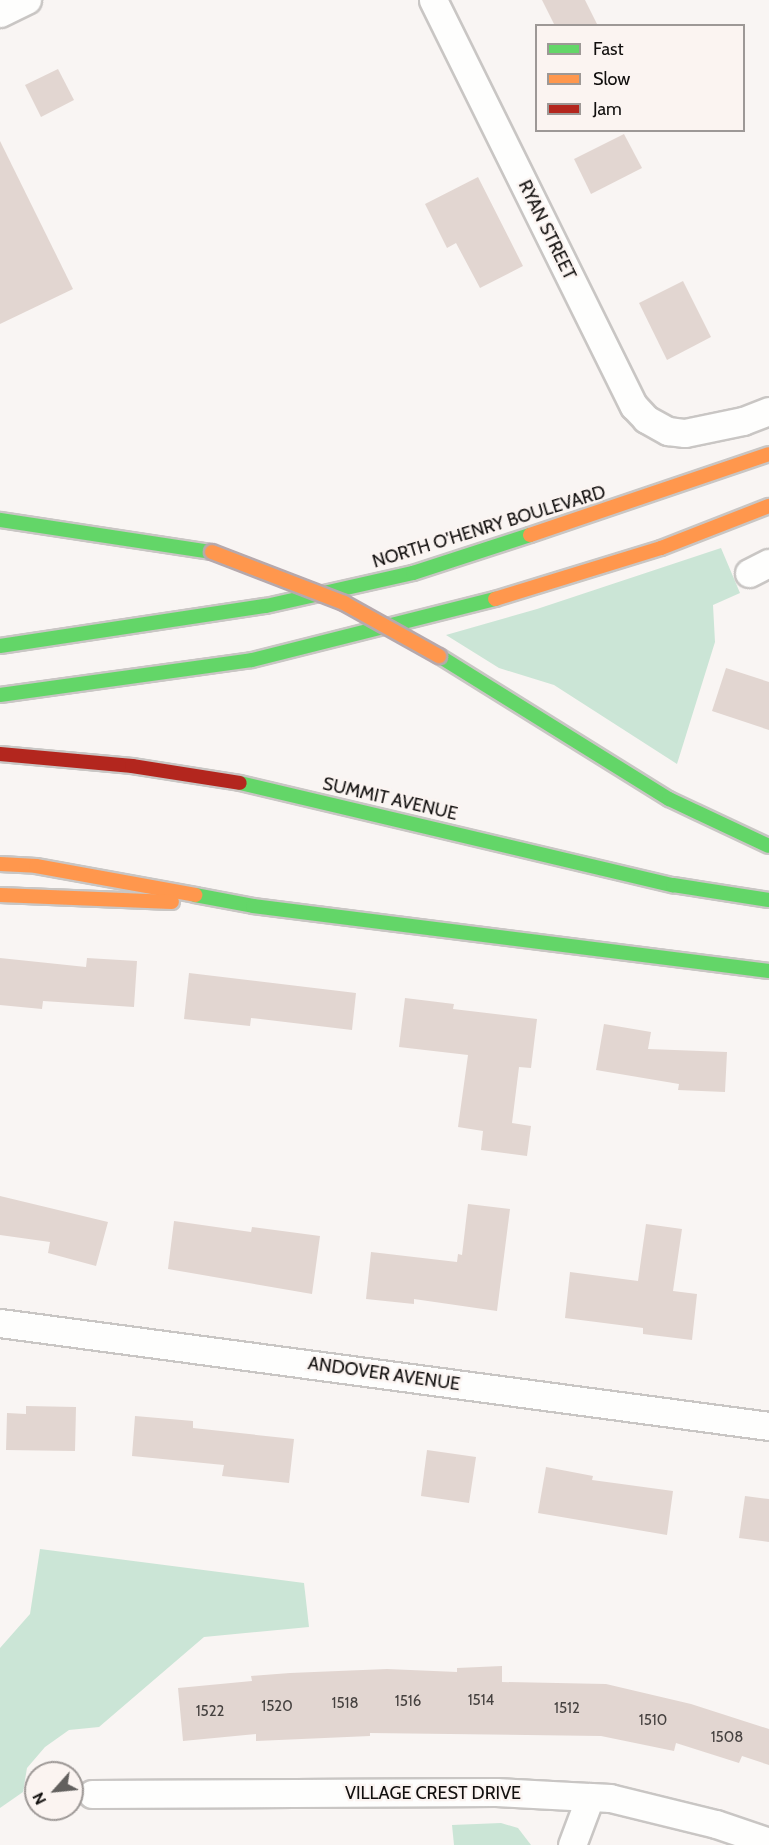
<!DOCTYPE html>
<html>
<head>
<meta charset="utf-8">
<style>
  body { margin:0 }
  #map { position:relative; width:769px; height:1845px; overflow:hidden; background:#f9f5f3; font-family:Cabin,sans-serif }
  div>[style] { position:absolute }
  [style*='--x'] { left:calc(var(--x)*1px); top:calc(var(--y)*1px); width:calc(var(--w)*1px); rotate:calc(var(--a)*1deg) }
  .green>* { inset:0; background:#cbe5d6 }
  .building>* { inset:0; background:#e2d6d1 }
  .roads { filter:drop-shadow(2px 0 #c9c6c4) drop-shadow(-2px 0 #c9c6c4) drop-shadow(0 2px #c9c6c4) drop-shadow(0 -2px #c9c6c4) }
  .street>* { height:27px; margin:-13.5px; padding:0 13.5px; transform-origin:13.5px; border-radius:13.5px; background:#fefefd }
  .fast>* { height:14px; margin:-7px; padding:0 7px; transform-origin:7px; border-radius:7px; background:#63d668 }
  .slow>* { height:14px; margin:-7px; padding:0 7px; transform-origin:7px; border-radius:7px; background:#ff974d }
  .jam>* { height:14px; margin:-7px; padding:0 7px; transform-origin:7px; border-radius:7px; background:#b3261e }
  .bridges { filter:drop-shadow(2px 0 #b6a9ad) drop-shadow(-2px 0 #b6a9ad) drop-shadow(0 2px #b6a9ad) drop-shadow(0 -2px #b6a9ad) }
  .slow-bridge>* { height:14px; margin:-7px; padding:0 7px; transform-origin:7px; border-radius:7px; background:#ff974d }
  span { translate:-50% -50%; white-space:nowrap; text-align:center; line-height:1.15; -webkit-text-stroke:4.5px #fbf4f1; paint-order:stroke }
  .number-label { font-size:15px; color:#45413f }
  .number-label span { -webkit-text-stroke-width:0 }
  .street-label { font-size:18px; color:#110f0e }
  .legend { position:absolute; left:535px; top:24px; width:210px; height:108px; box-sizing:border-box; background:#fbf4f1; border:2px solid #9d9896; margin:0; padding:8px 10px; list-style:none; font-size:18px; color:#110f0e }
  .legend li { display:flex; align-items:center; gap:12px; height:30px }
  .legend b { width:30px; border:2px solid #9d9896 }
  .north { position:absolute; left:24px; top:1761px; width:60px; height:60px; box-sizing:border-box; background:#fbf4f1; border:2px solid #9d9896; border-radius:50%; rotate:243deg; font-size:16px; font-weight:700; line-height:24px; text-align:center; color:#110f0e }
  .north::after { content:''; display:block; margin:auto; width:21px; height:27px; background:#62605e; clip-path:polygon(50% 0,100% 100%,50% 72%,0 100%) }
</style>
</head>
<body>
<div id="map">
  <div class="green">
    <i style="clip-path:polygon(721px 548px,740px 593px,713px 605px,715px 642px,677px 764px,554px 685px,499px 668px,446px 635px,537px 609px)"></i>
    <i style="clip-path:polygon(40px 1549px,304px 1583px,309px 1627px,204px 1637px,99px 1727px,69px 1730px,45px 1747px,27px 1768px,23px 1792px,0 1808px,0 1648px,30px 1614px)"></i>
    <i style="clip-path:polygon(501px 1823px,518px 1828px,531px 1845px,454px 1845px,452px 1825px)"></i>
  </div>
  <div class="building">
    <i style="clip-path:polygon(542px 0,585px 0,598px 26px,555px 26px)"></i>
    <i style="clip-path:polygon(58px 69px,74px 100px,41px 117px,25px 85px)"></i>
    <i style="clip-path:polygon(624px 134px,642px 168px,591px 194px,574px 159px)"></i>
    <i style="clip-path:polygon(0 141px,73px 289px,0 324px)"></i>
    <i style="clip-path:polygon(478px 177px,523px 266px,480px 288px,456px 243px,447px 248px,425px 204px)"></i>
    <i style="clip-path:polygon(683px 281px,711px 337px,667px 360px,639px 303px)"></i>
    <i style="clip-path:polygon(726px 668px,769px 682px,769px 730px,712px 711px)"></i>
    <i style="clip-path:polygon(0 958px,86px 967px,87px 958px,137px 961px,134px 1007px,43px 1001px,42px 1009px,0 1005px)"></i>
    <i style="clip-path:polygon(189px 973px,356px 993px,352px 1030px,251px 1018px,250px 1026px,184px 1019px)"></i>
    <i style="clip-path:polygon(405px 998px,454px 1004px,453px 1009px,537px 1019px,531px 1068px,519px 1067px,512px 1123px,531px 1126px,527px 1156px,481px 1150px,483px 1131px,458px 1127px,468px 1055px,399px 1047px)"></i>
    <i style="clip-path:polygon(604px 1024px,651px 1032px,648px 1049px,727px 1052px,725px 1092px,678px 1090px,679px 1084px,596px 1070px)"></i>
    <i style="clip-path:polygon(0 1196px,108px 1222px,96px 1266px,48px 1253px,50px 1242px,0 1235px)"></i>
    <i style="clip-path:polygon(468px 1204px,510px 1209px,497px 1311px,414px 1299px,414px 1304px,366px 1299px,371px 1252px,457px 1262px,458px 1254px,462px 1255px)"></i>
    <i style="clip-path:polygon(174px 1221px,251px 1232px,252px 1227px,320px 1236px,312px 1294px,168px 1269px)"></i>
    <i style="clip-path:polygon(646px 1224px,682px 1229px,673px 1291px,697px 1294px,692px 1340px,643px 1334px,643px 1328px,565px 1318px,570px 1272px,638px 1281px)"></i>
    <i style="clip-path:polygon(26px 1406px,76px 1407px,75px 1451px,6px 1450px,7px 1413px,26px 1414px)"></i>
    <i style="clip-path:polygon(135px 1416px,193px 1421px,193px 1428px,294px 1439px,289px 1483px,222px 1476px,224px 1465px,132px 1456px)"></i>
    <i style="clip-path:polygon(427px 1450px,476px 1457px,469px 1503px,421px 1496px)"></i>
    <i style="clip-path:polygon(546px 1467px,593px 1476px,592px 1480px,673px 1491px,667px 1535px,538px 1513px)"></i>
    <i style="clip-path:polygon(745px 1496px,769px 1499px,769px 1542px,739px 1538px)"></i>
    <i style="clip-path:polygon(502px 1666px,502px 1682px,606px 1684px,691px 1704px,769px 1729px,769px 1765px,742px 1756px,739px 1763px,676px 1743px,674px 1751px,601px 1736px,370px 1733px,370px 1736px,256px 1741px,256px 1734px,183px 1741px,178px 1688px,252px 1681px,251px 1676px,290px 1673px,387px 1669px,457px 1672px,457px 1668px)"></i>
  </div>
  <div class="roads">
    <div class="street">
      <i style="--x:433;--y:0;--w:453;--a:63.7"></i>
      <i style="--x:634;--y:406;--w:18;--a:47"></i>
      <i style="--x:646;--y:419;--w:25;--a:29"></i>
      <i style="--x:668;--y:431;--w:17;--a:7"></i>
      <i style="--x:685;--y:433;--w:59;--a:-11.7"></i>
      <i style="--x:743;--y:421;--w:28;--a:-21"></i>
      <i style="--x:0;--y:13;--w:30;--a:-26"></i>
      <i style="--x:749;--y:573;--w:22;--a:-27"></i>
      <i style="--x:0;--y:1323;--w:776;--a:7.63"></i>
      <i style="--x:92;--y:1794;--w:404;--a:-0.3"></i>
      <i style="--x:496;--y:1792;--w:114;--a:3"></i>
      <i style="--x:610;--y:1798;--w:109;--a:13.8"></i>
      <i style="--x:716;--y:1824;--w:56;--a:18.8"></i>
      <i style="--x:572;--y:1845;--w:51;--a:-69.4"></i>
    </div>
    <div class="fast">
      <i style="--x:0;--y:520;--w:214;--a:8.6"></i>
      <i style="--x:0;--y:646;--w:269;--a:-8.6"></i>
      <i style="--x:266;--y:606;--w:151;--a:-12.7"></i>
      <i style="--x:413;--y:573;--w:123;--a:-18"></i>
      <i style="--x:439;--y:656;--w:271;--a:31.9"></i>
      <i style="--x:669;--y:799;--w:110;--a:25.2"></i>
      <i style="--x:0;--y:695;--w:254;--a:-7.9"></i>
      <i style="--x:252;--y:660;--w:251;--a:-14.1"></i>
      <i style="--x:240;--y:783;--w:445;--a:13.3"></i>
      <i style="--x:673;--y:885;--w:97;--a:8.9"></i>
      <i style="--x:195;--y:895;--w:59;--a:10.7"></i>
      <i style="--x:253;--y:906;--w:520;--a:7.18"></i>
    </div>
    <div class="slow">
      <i style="--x:530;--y:535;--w:252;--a:-18.7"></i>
      <i style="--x:495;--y:599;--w:174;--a:-17.1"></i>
      <i style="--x:661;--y:548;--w:116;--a:-21.3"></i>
      <i style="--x:0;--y:864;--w:36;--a:3"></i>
      <i style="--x:36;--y:866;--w:162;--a:10.3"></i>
      <i style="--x:0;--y:895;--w:172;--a:2.3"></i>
    </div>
    <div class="jam">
      <i style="--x:0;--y:754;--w:133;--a:5.2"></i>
      <i style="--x:132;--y:766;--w:109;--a:8.9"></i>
    </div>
  </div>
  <div class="bridges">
    <div class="slow-bridge">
      <i style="--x:212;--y:552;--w:142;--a:21.1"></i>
      <i style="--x:344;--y:603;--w:109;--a:29.2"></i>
    </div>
  </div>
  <div class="number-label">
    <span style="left:481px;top:1701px">1514</span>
    <span style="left:408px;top:1702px">1516</span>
    <span style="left:345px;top:1704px">1518</span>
    <span style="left:277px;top:1707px">1520</span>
    <span style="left:567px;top:1709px">1512</span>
    <span style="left:210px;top:1712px">1522</span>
    <span style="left:653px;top:1721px">1510</span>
    <span style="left:727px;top:1738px">1508</span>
  </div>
  <div class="street-label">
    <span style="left:547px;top:230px;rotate:64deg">RYAN STREET</span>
    <span style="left:489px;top:527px;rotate:-17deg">NORTH O'HENRY BOULEVARD</span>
    <span style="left:390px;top:799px;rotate:13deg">SUMMIT AVENUE</span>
    <span style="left:384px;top:1374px;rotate:8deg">ANDOVER AVENUE</span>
    <span style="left:433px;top:1793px">VILLAGE CREST DRIVE</span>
  </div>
  <ul class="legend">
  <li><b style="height:8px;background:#63d668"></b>Fast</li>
  <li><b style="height:8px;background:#ff974d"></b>Slow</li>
  <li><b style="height:8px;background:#b3261e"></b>Jam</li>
  </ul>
  <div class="north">N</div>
</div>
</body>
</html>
